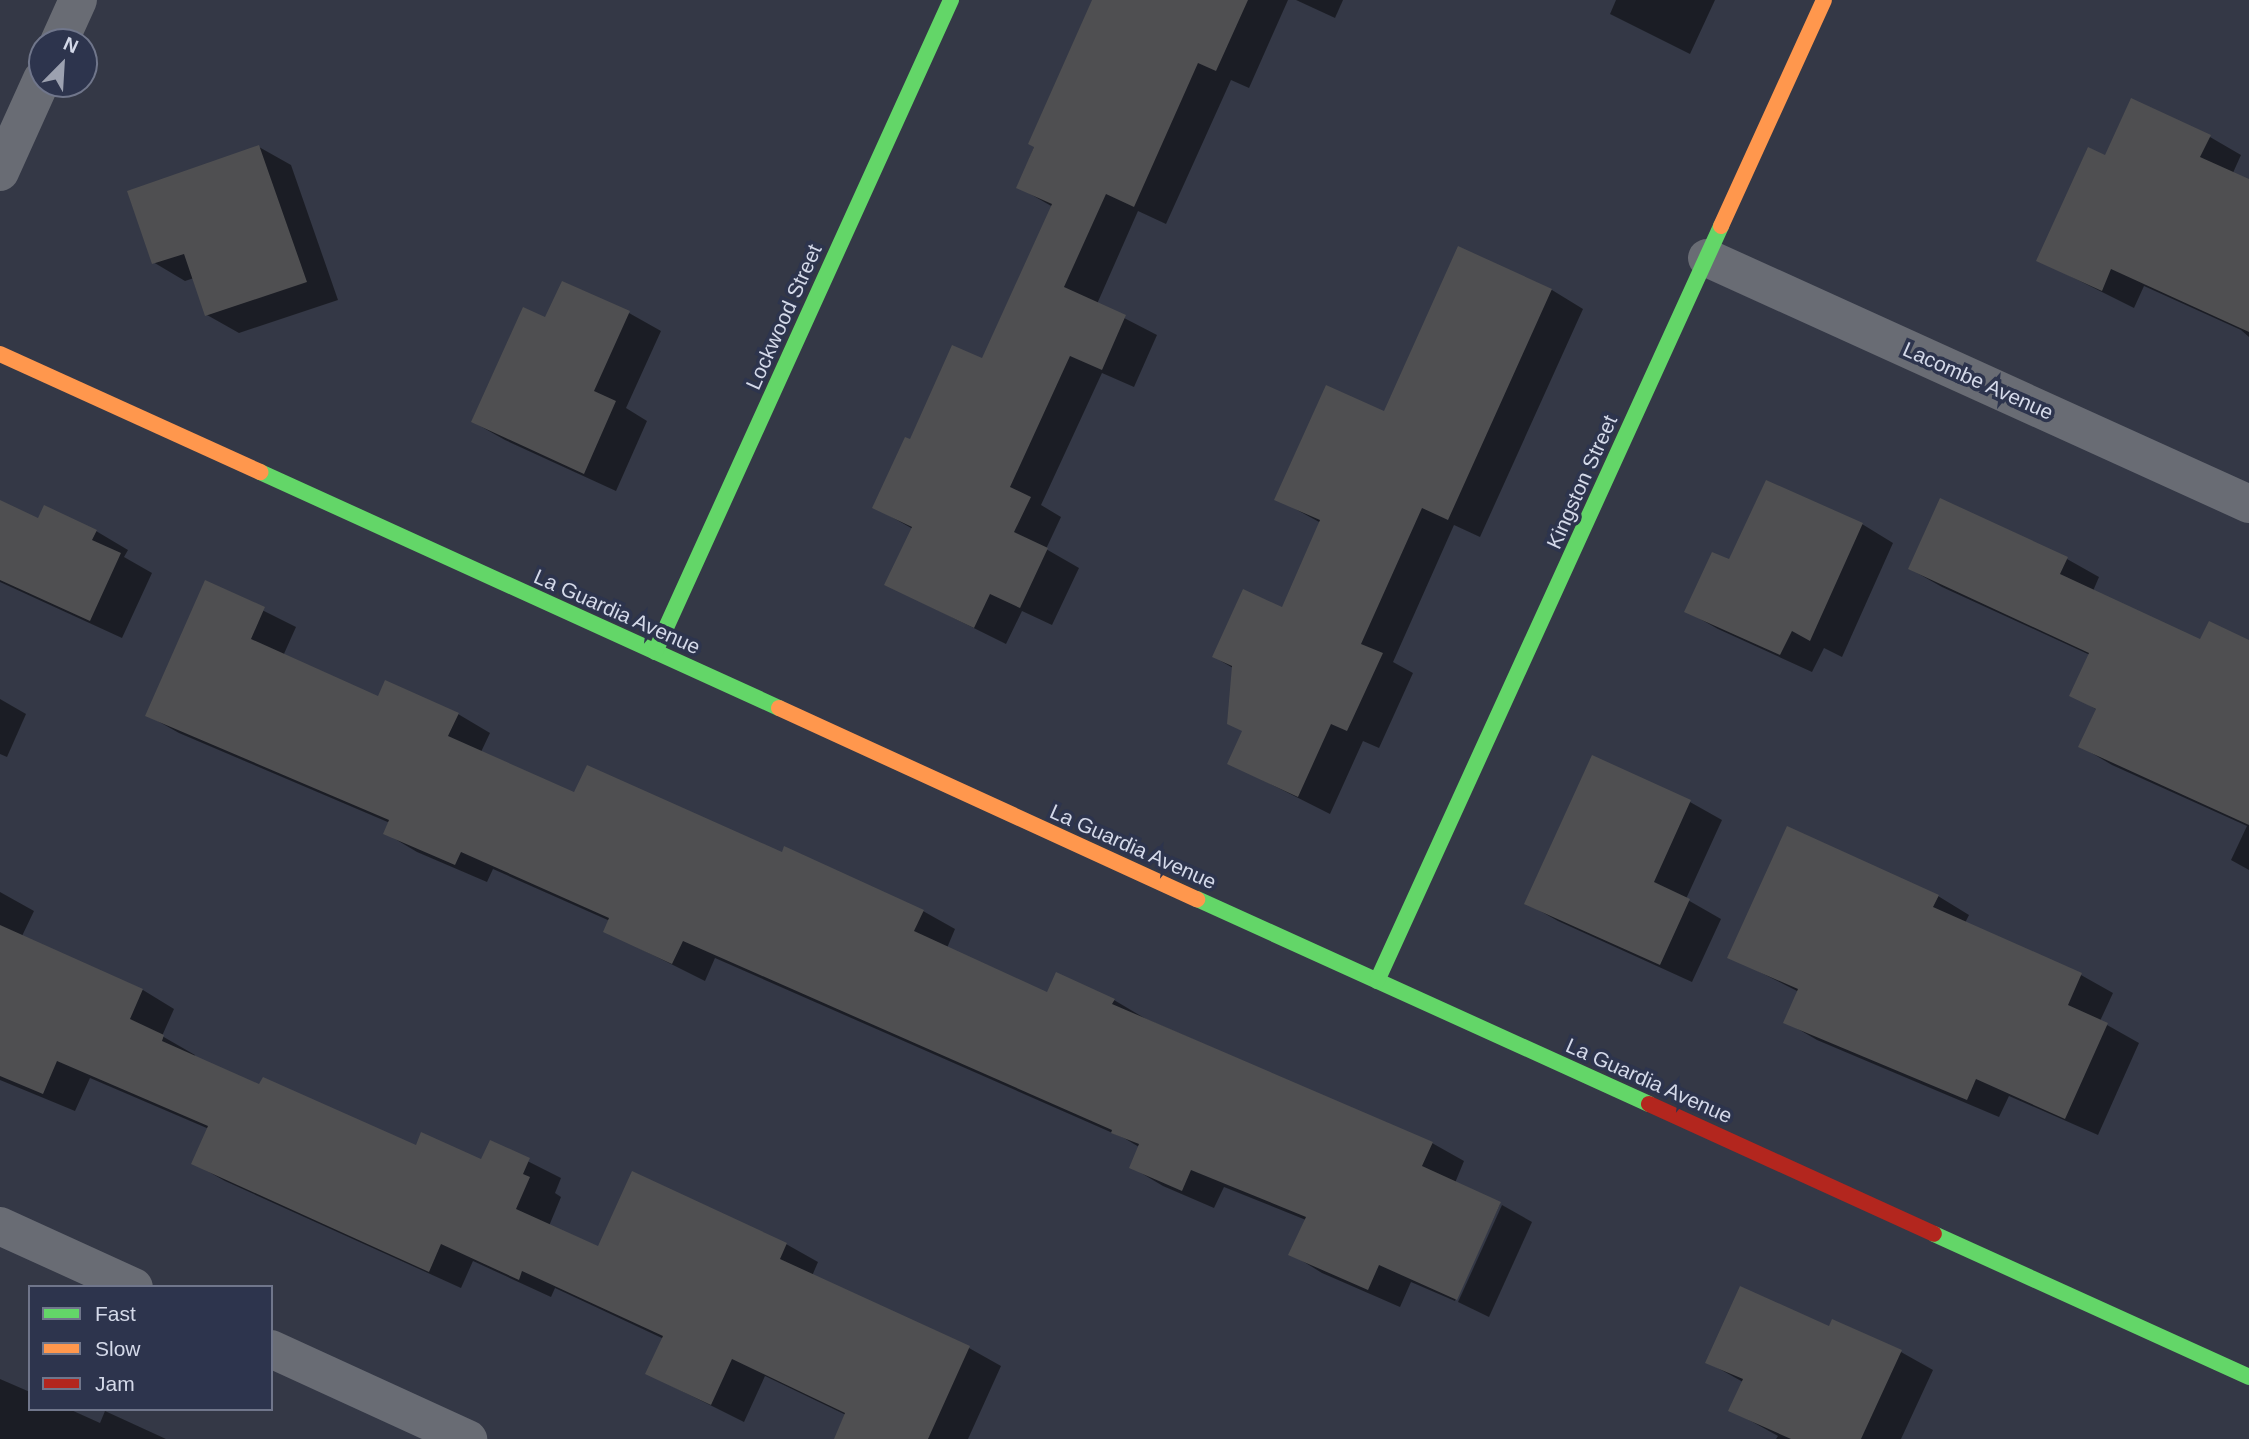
<!DOCTYPE html>
<html>
<head>
<meta charset="utf-8">
<style>
  body { margin:0 }
  #map { position:relative; width:2249px; height:1439px; overflow:hidden; background:#343846; font-family:Helvetica,sans-serif }
  div>[style] { position:absolute }
  [style*='--x'] { left:calc(var(--x)*1px); top:calc(var(--y)*1px); width:calc(var(--w)*1px); rotate:calc(var(--a)*1deg) }
  .shadow>* { inset:0; background:#0007 }
  .building>* { inset:0; background:#4f4f51 }
  .street>* { height:38px; margin:-19px; padding:0 19px; transform-origin:19px; border-radius:19px; background:#696c74 }
  .fast>* { height:16px; margin:-8px; padding:0 8px; transform-origin:8px; border-radius:8px; background:#63d668 }
  .slow>* { height:16px; margin:-8px; padding:0 8px; transform-origin:8px; border-radius:8px; background:#ff974d }
  .jam>* { height:16px; margin:-8px; padding:0 8px; transform-origin:8px; border-radius:8px; background:#b3261e }
  span { translate:-50% -50%; white-space:nowrap; text-align:center; line-height:1.15; -webkit-text-stroke:7px #2d344d; paint-order:stroke }
  .street-label { font-size:21px; color:#d4d9e9 }
  .legend { position:absolute; left:28px; top:1285px; width:245px; height:126px; box-sizing:border-box; background:#2d344d; border:2px solid #70768b; margin:0; padding:9px 12px; list-style:none; font-size:21px; color:#d4d9e9 }
  .legend li { display:flex; align-items:center; gap:14px; height:35px }
  .legend b { width:35px; border:2px solid #70768b }
  .north { position:absolute; left:28px; top:28px; width:70px; height:70px; box-sizing:border-box; background:#2d344d; border:2px solid #70768b; border-radius:50%; rotate:24deg; font-size:19px; font-weight:700; line-height:28px; text-align:center; color:#d4d9e9 }
  .north::after { content:''; display:block; margin:auto; width:24px; height:32px; background:#9ca1b0; clip-path:polygon(50% 0,100% 100%,50% 72%,0 100%) }
</style>
</head>
<body>
<div id="map">
  <div class="shadow">
    <i style="clip-path:polygon(1093px 0,1288px 0,1249px 88px,1231px 80px,1166px 224px,1138px 211px,1097px 304px,1157px 335px,1134px 387px,1102px 373px,1041px 505px,1061px 517px,1046px 549px,1079px 568px,1052px 625px,1022px 611px,1006px 644px,887px 585px,913px 529px,874px 507px,911px 441px,983px 360px,1053px 207px,1018px 187px)"></i>
    <i style="clip-path:polygon(1296px 0,1343px 0,1335px 18px)"></i>
    <i style="clip-path:polygon(1616px 0,1615px 0,1715px 0,1690px 54px,1610px 14px)"></i>
    <i style="clip-path:polygon(2210px 137px,2241px 155px,2232px 175px,2249px 184px,2249px 337px,2241px 330px,2144px 286px,2134px 308px,2038px 260px,2106px 157px)"></i>
    <i style="clip-path:polygon(259px 147px,291px 165px,338px 300px,239px 333px,207px 315px,194px 278px,185px 281px,153px 262px)"></i>
    <i style="clip-path:polygon(1459px 248px,1552px 290px,1583px 309px,1480px 537px,1454px 525px,1393px 662px,1413px 673px,1379px 748px,1363px 741px,1330px 814px,1229px 763px,1244px 732px,1233px 668px,1214px 657px,1282px 609px,1321px 523px,1277px 499px,1384px 413px)"></i>
    <i style="clip-path:polygon(629px 313px,661px 331px,626px 408px,647px 421px,616px 491px,505px 440px,473px 422px,546px 319px)"></i>
    <i style="clip-path:polygon(1941px 501px,2067px 559px,2099px 577px,2093px 591px,2201px 641px,2249px 642px,2249px 870px,2231px 860px,2247px 826px,2112px 765px,2080px 746px,2097px 710px,2072px 695px,2090px 655px,1942px 587px,1910px 569px)"></i>
    <i style="clip-path:polygon(0 502px,39px 521px,96px 531px,128px 550px,124px 557px,152px 573px,122px 638px,0 582px)"></i>
    <i style="clip-path:polygon(1862px 524px,1893px 543px,1842px 657px,1824px 648px,1812px 672px,1718px 629px,1686px 611px,1730px 562px)"></i>
    <i style="clip-path:polygon(206px 582px,296px 627px,283px 656px,378px 698px,458px 714px,490px 733px,481px 752px,575px 794px,783px 854px,923px 911px,955px 929px,947px 948px,1048px 994px,1114px 1000px,1146px 1019px,1432px 1143px,1464px 1161px,1455px 1183px,1500px 1204px,1455px 1301px,1411px 1282px,1400px 1307px,1322px 1273px,1291px 1254px,1306px 1220px,1224px 1187px,1214px 1208px,1163px 1186px,1131px 1167px,1139px 1147px,1124px 1138px,715px 958px,705px 981px,605px 931px,610px 921px,493px 869px,487px 882px,417px 852px,385px 833px,390px 823px,179px 733px,147px 715px)"></i>
    <i style="clip-path:polygon(0 699px,26px 714px,7px 757px,0 754px)"></i>
    <i style="clip-path:polygon(1690px 802px,1722px 820px,1686px 899px,1721px 919px,1692px 982px,1558px 921px,1526px 903px)"></i>
    <i style="clip-path:polygon(0 892px,34px 911px,22px 936px,143px 990px,174px 1009px,162px 1036px,195px 1055px,194px 1057px,260px 1087px,416px 1147px,482px 1161px,490px 1142px,561px 1178px,555px 1193px,561px 1197px,549px 1226px,599px 1248px,786px 1244px,818px 1262px,812px 1276px,969px 1348px,1001px 1366px,968px 1439px,836px 1439px,846px 1415px,765px 1376px,744px 1422px,648px 1374px,664px 1339px,555px 1288px,551px 1297px,473px 1261px,461px 1288px,225px 1181px,193px 1163px,209px 1129px,90px 1078px,75px 1111px,0 1080px)"></i>
    <i style="clip-path:polygon(1938px 896px,1969px 915px,1965px 923px,2081px 975px,2113px 993px,2100px 1021px,2139px 1043px,2098px 1135px,2009px 1096px,1999px 1117px,1817px 1040px,1786px 1022px,1799px 992px,1730px 957px)"></i>
    <i style="clip-path:polygon(1502px 1205px,1532px 1222px,1489px 1317px,1458px 1302px)"></i>
    <i style="clip-path:polygon(1901px 1352px,1933px 1370px,1901px 1439px,1776px 1439px,1778px 1436px,1731px 1410px,1743px 1382px,1707px 1362px)"></i>
    <i style="clip-path:polygon(0 1379px,30px 1392px,30px 1409px,69px 1409px,100px 1423px,105px 1411px,166px 1439px,0 1439px)"></i>
  </div>
  <div class="building">
    <i style="clip-path:polygon(1092px 0,1248px 0,1216px 71px,1198px 63px,1134px 207px,1106px 194px,1064px 287px,1126px 315px,1102px 370px,1070px 356px,1010px 487px,1031px 497px,1014px 532px,1048px 548px,1020px 608px,990px 594px,974px 628px,884px 585px,912px 527px,872px 508px,905px 437px,910px 439px,952px 345px,982px 358px,1052px 204px,1016px 188px,1034px 147px,1028px 144px)"></i>
    <i style="clip-path:polygon(2131px 98px,2211px 135px,2200px 157px,2249px 179px,2249px 332px,2111px 269px,2102px 291px,2036px 261px,2088px 147px,2105px 155px)"></i>
    <i style="clip-path:polygon(259px 145px,307px 282px,205px 316px,184px 254px,152px 264px,127px 191px)"></i>
    <i style="clip-path:polygon(1458px 246px,1552px 289px,1448px 520px,1422px 508px,1361px 644px,1383px 653px,1347px 731px,1331px 724px,1298px 797px,1227px 764px,1242px 731px,1227px 724px,1232px 666px,1212px 657px,1243px 589px,1282px 607px,1320px 520px,1274px 500px,1326px 385px,1384px 411px)"></i>
    <i style="clip-path:polygon(562px 281px,630px 311px,594px 391px,616px 401px,584px 474px,471px 422px,523px 307px,545px 317px)"></i>
    <i style="clip-path:polygon(1766px 480px,1863px 523px,1810px 641px,1792px 631px,1780px 655px,1684px 612px,1712px 552px,1729px 559px)"></i>
    <i style="clip-path:polygon(1940px 498px,2068px 557px,2060px 574px,2200px 639px,2209px 621px,2249px 640px,2249px 825px,2078px 747px,2096px 709px,2069px 696px,2089px 653px,1908px 569px)"></i>
    <i style="clip-path:polygon(0 500px,38px 518px,44px 505px,97px 530px,92px 540px,121px 553px,90px 621px,0 580px)"></i>
    <i style="clip-path:polygon(205px 580px,265px 607px,251px 639px,378px 696px,385px 680px,459px 713px,448px 736px,574px 792px,587px 765px,782px 852px,784px 846px,924px 910px,914px 931px,1047px 992px,1056px 972px,1115px 999px,1112px 1004px,1433px 1142px,1422px 1166px,1501px 1202px,1457px 1300px,1379px 1265px,1368px 1290px,1288px 1255px,1306px 1217px,1191px 1170px,1182px 1191px,1129px 1168px,1139px 1144px,1111px 1133px,1112px 1130px,683px 941px,672px 964px,603px 932px,609px 918px,461px 852px,455px 865px,383px 834px,389px 820px,145px 716px)"></i>
    <i style="clip-path:polygon(1592px 755px,1691px 800px,1654px 882px,1690px 899px,1660px 965px,1524px 904px)"></i>
    <i style="clip-path:polygon(1787px 826px,1939px 895px,1933px 907px,2082px 973px,2068px 1005px,2108px 1023px,2065px 1119px,1976px 1079px,1967px 1100px,1783px 1023px,1798px 989px,1727px 958px)"></i>
    <i style="clip-path:polygon(0 925px,143px 989px,130px 1019px,164px 1035px,162px 1041px,259px 1084px,263px 1077px,416px 1145px,421px 1132px,481px 1159px,490px 1140px,530px 1158px,523px 1174px,530px 1177px,516px 1209px,598px 1246px,632px 1171px,787px 1243px,780px 1259px,970px 1346px,928px 1439px,834px 1439px,845px 1413px,732px 1359px,711px 1405px,645px 1374px,663px 1336px,522px 1271px,519px 1280px,441px 1244px,429px 1272px,191px 1164px,208px 1126px,57px 1061px,43px 1094px,0 1076px)"></i>
    <i style="clip-path:polygon(1740px 1286px,1829px 1326px,1832px 1319px,1902px 1350px,1861px 1439px,1791px 1439px,1728px 1411px,1743px 1379px,1705px 1363px)"></i>
  </div>
  <div class="street">
    <i style="--x:59;--y:42;--w:46;--a:-65.7"></i>
    <i style="--x:0;--y:172;--w:102;--a:-65.7"></i>
    <i style="--x:1707;--y:258;--w:595;--a:24.41"></i>
    <i style="--x:0;--y:1226;--w:147;--a:24.5"></i>
    <i style="--x:271;--y:1349;--w:217;--a:24.6"></i>
  </div>
  <div class="fast">
    <i style="--x:260;--y:472;--w:570;--a:24.45"></i>
    <i style="--x:655;--y:652;--w:716;--a:-65.58"></i>
    <i style="--x:1197;--y:899;--w:496;--a:24.4"></i>
    <i style="--x:1377;--y:981;--w:830;--a:-65.5"></i>
    <i style="--x:1934;--y:1234;--w:346;--a:24.4"></i>
  </div>
  <div class="slow">
    <i style="--x:1721;--y:226;--w:248;--a:-65.5"></i>
    <i style="--x:0;--y:354;--w:286;--a:24.4"></i>
    <i style="--x:779;--y:708;--w:460;--a:24.6"></i>
  </div>
  <div class="jam">
    <i style="--x:1649;--y:1104;--w:313;--a:24.5"></i>
  </div>
  <div class="street-label">
    <span style="left:784px;top:317px;rotate:-66deg">Lockwood Street</span>
    <span style="left:1978px;top:381px;rotate:24deg">Lacombe Avenue</span>
    <span style="left:1582px;top:482px;rotate:-66deg">Kingston Street</span>
    <span style="left:617px;top:612px;rotate:24deg">La Guardia Avenue</span>
    <span style="left:1133px;top:847px;rotate:24deg">La Guardia Avenue</span>
    <span style="left:1649px;top:1081px;rotate:24deg">La Guardia Avenue</span>
  </div>
  <ul class="legend">
  <li><b style="height:9px;background:#63d668"></b>Fast</li>
  <li><b style="height:9px;background:#ff974d"></b>Slow</li>
  <li><b style="height:9px;background:#b3261e"></b>Jam</li>
  </ul>
  <div class="north">N</div>
</div>
</body>
</html>
